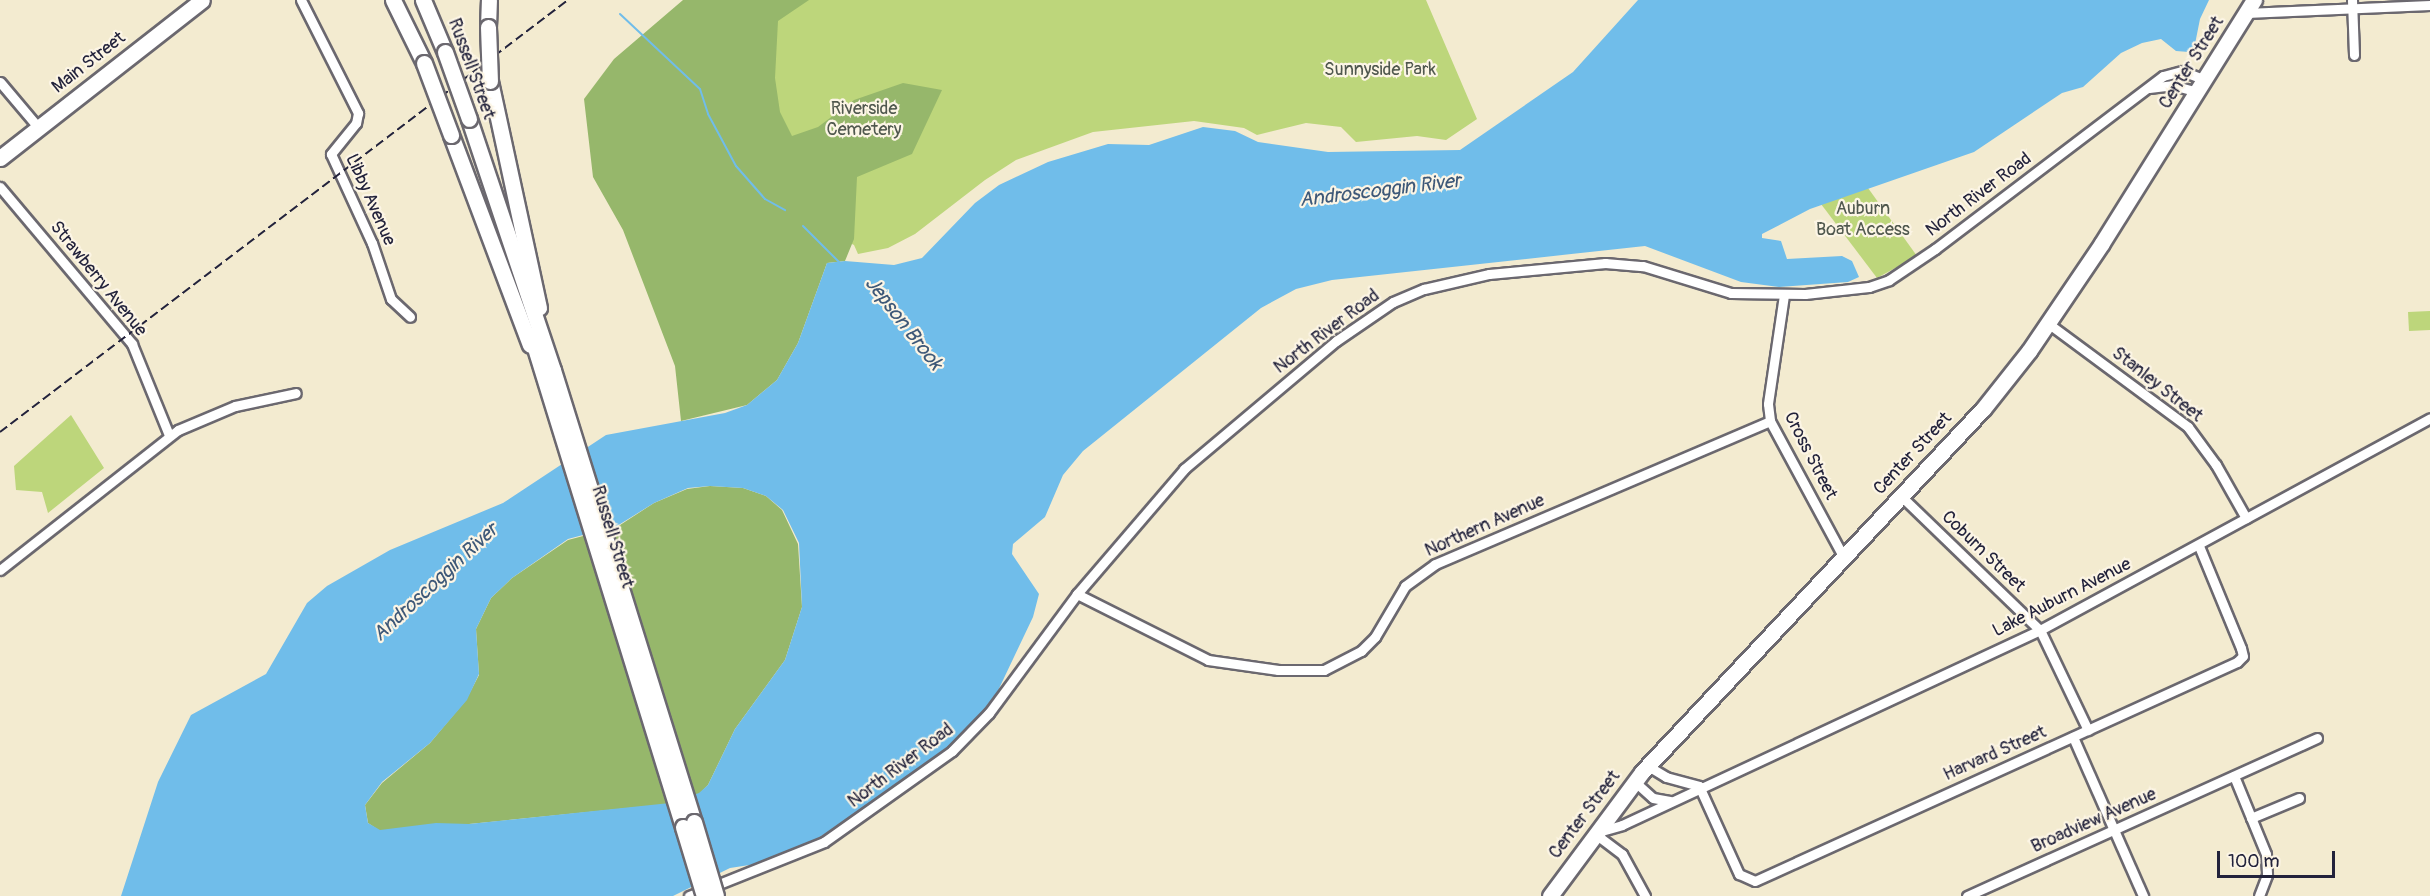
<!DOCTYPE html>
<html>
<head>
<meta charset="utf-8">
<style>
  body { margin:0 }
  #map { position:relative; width:2430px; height:896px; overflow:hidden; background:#f3ebd0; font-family:Pangolin,sans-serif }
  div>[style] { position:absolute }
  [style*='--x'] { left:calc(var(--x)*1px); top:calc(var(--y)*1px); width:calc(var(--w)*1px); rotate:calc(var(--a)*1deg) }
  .green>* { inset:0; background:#bdd67b }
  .forest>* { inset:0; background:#96b76b }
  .water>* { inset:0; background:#70bdea }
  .stream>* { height:2px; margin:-1px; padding:0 1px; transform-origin:1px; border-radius:1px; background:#70bdea }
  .roads { filter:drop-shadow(2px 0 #6b686f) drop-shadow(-2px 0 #6b686f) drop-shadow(0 2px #6b686f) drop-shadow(0 -2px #6b686f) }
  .minor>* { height:9px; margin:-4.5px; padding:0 4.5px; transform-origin:4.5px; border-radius:4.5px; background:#fff }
  .primary>* { height:15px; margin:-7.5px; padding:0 7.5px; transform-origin:7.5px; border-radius:7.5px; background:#fff }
  .trunk>* { height:15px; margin:-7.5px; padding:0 7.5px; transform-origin:7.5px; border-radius:7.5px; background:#fff }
  .rail>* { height:2px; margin-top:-1px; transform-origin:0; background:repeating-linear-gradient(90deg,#22223b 0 9px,transparent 0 13.5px) }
  .bridges { filter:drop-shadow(2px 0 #6b686f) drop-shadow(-2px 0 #6b686f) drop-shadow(0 2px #6b686f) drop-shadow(0 -2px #6b686f) }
  .primary-bridge>* { height:15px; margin:-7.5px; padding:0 7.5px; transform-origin:7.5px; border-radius:7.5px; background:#fff }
  span { translate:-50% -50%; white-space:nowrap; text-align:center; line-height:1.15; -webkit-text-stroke:4.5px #fcf5e5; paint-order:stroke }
  .street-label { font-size:18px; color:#22223b }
  .park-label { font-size:18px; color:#50584e }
  .water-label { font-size:20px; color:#3d5878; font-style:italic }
  .scale { position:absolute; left:2217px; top:851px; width:118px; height:27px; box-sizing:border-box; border:3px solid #22223b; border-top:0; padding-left:8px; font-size:18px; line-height:21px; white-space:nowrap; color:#22223b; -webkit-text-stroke:4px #fcf5e5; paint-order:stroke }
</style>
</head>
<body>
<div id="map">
  <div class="green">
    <i style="clip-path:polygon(779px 0,1426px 0,1477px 119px,1446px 140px,1417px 136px,1356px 142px,1341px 127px,1306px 123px,1257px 135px,1244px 128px,1194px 121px,1093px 132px,1016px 160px,985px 180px,915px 234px,888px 248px,858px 254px,854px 245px,752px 196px)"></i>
    <i style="clip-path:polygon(1868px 188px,1917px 256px,1877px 278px,1821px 204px)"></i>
    <i style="clip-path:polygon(2430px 311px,2430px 330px,2409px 331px,2408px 312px)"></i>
    <i style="clip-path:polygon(71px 415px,104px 468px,48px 513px,42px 492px,16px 490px,14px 466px)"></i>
  </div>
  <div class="forest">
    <i style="clip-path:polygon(683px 0,809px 0,778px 21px,775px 78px,780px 112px,792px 136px,818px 127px,854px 100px,903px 83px,942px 90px,912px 154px,857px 177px,854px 239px,845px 261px,827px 263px,798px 343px,777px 380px,747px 405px,681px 421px,675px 366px,623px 230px,593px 177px,584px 99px,614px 59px)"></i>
    <i style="clip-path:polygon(710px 486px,743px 488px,766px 496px,782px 510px,798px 544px,802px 607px,785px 660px,735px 729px,708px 785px,699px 794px,669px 804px,469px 824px,380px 831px,368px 823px,365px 805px,382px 783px,430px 743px,466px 700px,479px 675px,476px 629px,491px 598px,512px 578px,568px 540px,617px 527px,654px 503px,687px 489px)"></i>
  </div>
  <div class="water">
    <i style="clip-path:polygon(evenodd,1638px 0,2209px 0,2200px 19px,2194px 49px,2189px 52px,2176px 51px,2161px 39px,2142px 43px,2121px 53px,2083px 87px,2062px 93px,1974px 152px,1810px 209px,1762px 234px,1762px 238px,1781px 241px,1787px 259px,1842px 256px,1852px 261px,1859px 277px,1848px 282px,1779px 287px,1741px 282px,1645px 246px,1332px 280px,1296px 289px,1261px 308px,1083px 451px,1063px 475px,1045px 517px,1013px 544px,1012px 554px,1039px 594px,1033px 617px,986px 716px,910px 781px,802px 848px,768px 862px,730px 868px,673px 896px,121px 896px,158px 782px,191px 715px,266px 674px,307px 603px,327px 586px,390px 550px,503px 503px,606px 435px,725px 413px,747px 405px,777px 380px,798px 343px,827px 263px,845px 261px,894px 265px,922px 258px,975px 203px,999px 185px,1048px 162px,1108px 144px,1149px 145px,1203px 127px,1235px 131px,1258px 142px,1328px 152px,1460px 150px,1573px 72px,1638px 0,710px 486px,743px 488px,766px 496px,783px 510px,799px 543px,802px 607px,785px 660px,735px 729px,708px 785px,699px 793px,670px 803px,469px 824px,436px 823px,380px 830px,368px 823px,365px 805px,382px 782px,430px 743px,467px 700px,479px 674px,476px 629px,491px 598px,512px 578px,568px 539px,617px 526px,654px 503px,688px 488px,710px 486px)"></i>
  </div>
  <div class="stream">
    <i style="--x:620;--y:14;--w:110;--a:43.2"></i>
    <i style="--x:700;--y:89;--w:26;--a:72"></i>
    <i style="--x:708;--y:114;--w:59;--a:61.7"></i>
    <i style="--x:736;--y:166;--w:44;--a:48.7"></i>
    <i style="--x:765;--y:199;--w:23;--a:29"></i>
    <i style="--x:803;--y:226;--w:51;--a:45"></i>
  </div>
  <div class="roads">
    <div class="minor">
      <i style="--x:301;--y:0;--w:127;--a:63.2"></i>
      <i style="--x:358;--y:113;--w:10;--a:101"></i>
      <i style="--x:356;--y:123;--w:40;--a:129"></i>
      <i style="--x:331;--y:154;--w:98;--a:65.3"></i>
      <i style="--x:372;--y:243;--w:59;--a:71.3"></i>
      <i style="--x:391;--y:299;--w:26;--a:43"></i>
      <i style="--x:2352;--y:0;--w:55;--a:87.9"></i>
      <i style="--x:2246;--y:13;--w:184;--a:-2.5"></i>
      <i style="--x:0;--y:82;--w:59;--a:49.8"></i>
      <i style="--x:2149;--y:88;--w:23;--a:-7"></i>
      <i style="--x:2172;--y:85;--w:27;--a:15"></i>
      <i style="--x:0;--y:187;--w:205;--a:49.9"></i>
      <i style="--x:132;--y:344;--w:98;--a:67.9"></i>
      <i style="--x:1784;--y:295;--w:110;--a:98.4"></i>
      <i style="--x:1768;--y:404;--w:17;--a:83"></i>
      <i style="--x:1770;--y:421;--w:153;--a:61.6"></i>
      <i style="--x:2049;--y:324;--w:173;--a:36.5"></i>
      <i style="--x:2188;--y:427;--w:47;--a:53.6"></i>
      <i style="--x:2216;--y:465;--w:61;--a:60.5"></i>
      <i style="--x:1901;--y:496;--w:193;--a:44"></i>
      <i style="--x:2040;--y:630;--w:111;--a:64.4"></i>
      <i style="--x:0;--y:570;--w:226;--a:-38.2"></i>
      <i style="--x:178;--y:430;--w:62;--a:-22.8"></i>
      <i style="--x:235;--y:406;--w:62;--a:-12"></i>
      <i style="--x:1077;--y:594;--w:147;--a:26.7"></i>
      <i style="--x:1208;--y:660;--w:71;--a:8.1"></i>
      <i style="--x:1278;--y:670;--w:46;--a:0"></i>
      <i style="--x:1324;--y:670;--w:42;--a:-27.2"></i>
      <i style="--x:1361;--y:651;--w:20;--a:-45"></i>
      <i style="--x:1375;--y:637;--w:59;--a:-59.5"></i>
      <i style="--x:1405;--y:586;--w:37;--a:-36"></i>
      <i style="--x:1435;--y:564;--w:364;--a:-23.1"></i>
      <i style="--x:2073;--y:737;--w:174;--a:66.2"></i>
      <i style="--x:1648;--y:766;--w:21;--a:31"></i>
      <i style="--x:1666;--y:777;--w:34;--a:15"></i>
      <i style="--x:2234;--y:776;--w:84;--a:67.7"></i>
      <i style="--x:2266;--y:854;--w:21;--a:87"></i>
      <i style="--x:2267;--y:875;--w:22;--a:111"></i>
      <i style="--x:1634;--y:781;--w:25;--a:42"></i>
      <i style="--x:1653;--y:798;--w:17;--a:10"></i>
      <i style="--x:1699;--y:786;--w:97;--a:65.6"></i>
      <i style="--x:1739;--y:874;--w:17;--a:24"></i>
      <i style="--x:1755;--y:881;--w:529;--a:-24.43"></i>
      <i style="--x:2237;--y:662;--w:8;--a:-45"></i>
      <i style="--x:2243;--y:656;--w:8;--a:-104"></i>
      <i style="--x:2241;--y:648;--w:110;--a:-112.4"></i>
      <i style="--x:2251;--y:818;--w:52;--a:-22.6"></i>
      <i style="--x:1598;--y:832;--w:25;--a:-16"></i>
      <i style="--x:1622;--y:825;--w:461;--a:-25"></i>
      <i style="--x:2040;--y:630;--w:444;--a:-28.5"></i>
      <i style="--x:1594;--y:833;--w:35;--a:37"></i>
      <i style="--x:1622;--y:854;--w:48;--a:61.3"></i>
      <i style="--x:689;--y:896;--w:145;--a:-21.8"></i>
      <i style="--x:824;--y:842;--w:157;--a:-35.4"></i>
      <i style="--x:952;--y:751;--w:53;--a:-45.8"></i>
      <i style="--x:989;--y:713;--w:148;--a:-53.5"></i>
      <i style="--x:1077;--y:594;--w:165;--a:-49.4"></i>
      <i style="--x:1184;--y:469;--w:199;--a:-40.1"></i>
      <i style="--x:1336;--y:341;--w:69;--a:-34.4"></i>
      <i style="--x:1393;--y:302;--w:34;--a:-23"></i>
      <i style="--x:1424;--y:289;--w:67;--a:-13"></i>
      <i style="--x:1489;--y:274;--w:117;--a:-5.4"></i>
      <i style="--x:1605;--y:263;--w:38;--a:5"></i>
      <i style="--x:1643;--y:266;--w:92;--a:17.1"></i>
      <i style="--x:1731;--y:293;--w:74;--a:0.8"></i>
      <i style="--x:1805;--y:294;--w:64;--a:-6.2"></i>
      <i style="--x:1869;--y:287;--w:21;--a:-19"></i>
      <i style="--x:1889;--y:280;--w:55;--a:-34"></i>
      <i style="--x:1935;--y:249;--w:286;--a:-37.2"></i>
      <i style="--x:2163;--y:76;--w:20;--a:-15"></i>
      <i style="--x:2182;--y:71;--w:26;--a:21"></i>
      <i style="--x:1967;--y:896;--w:384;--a:-24.3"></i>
    </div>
    <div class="primary">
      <i style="--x:393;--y:0;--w:70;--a:63.8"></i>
      <i style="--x:423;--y:0;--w:56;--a:67.1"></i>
      <i style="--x:488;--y:27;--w:27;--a:-88"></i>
      <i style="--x:490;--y:81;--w:232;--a:77.8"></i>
      <i style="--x:469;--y:119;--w:265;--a:71.5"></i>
      <i style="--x:553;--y:370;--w:473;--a:72.7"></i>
      <i style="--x:451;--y:135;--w:224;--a:69.4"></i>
      <i style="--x:531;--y:335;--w:515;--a:72.83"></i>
    </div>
    <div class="trunk">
      <i style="--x:0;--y:158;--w:256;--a:-38"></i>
      <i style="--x:1550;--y:896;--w:154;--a:-53.4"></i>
      <i style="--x:1642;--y:772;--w:498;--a:-46.8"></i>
      <i style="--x:1983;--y:409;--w:74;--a:-51.6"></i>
      <i style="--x:2029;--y:351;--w:130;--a:-55.9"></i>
      <i style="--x:2102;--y:243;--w:287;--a:-58"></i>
    </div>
  </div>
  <div class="rail">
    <i style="--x:0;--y:432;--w:714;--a:-37.26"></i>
  </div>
  <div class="bridges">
    <div class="primary-bridge">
      <i style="--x:488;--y:27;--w:54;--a:87.9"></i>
      <i style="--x:445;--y:52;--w:71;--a:70.3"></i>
      <i style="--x:424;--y:63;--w:77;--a:69.4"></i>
      <i style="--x:694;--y:822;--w:77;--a:73.4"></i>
      <i style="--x:683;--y:827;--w:72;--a:73.1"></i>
    </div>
  </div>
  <div class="street-label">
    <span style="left:89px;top:63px;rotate:-38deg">Main Street</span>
    <span style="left:2192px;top:63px;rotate:-58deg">Center Street</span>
    <span style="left:471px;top:69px;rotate:70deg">Russell Street</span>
    <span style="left:1979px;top:195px;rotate:-37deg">North River Road</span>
    <span style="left:370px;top:200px;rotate:66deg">Libby Avenue</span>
    <span style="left:98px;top:279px;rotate:51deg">Strawberry Avenue</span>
    <span style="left:1327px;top:332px;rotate:-37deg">North River Road</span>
    <span style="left:2157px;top:385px;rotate:38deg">Stanley Street</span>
    <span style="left:1913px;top:454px;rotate:-47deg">Center Street</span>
    <span style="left:1810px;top:456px;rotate:63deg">Cross Street</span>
    <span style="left:1485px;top:526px;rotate:-24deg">Northern Avenue</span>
    <span style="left:612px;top:537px;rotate:73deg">Russell Street</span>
    <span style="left:1983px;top:552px;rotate:44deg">Coburn Street</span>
    <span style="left:2062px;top:598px;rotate:-27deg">Lake Auburn Avenue</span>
    <span style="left:1995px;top:754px;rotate:-24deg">Harvard Street</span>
    <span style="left:901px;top:766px;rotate:-37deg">North River Road</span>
    <span style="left:1585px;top:815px;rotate:-53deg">Center Street</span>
    <span style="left:2094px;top:821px;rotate:-24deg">Broadview Avenue</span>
  </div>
  <div class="park-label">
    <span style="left:1380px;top:70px">Sunnyside Park</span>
    <span style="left:864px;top:120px">Riverside<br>Cemetery</span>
    <span style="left:1863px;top:220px">Auburn<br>Boat Access</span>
  </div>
  <div class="water-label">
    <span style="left:1380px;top:190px;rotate:-7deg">Androscoggin River</span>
    <span style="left:904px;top:323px;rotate:52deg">Jepson Brook</span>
    <span style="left:435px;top:582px;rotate:-43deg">Androscoggin River</span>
  </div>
  <div class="scale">100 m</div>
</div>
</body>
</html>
